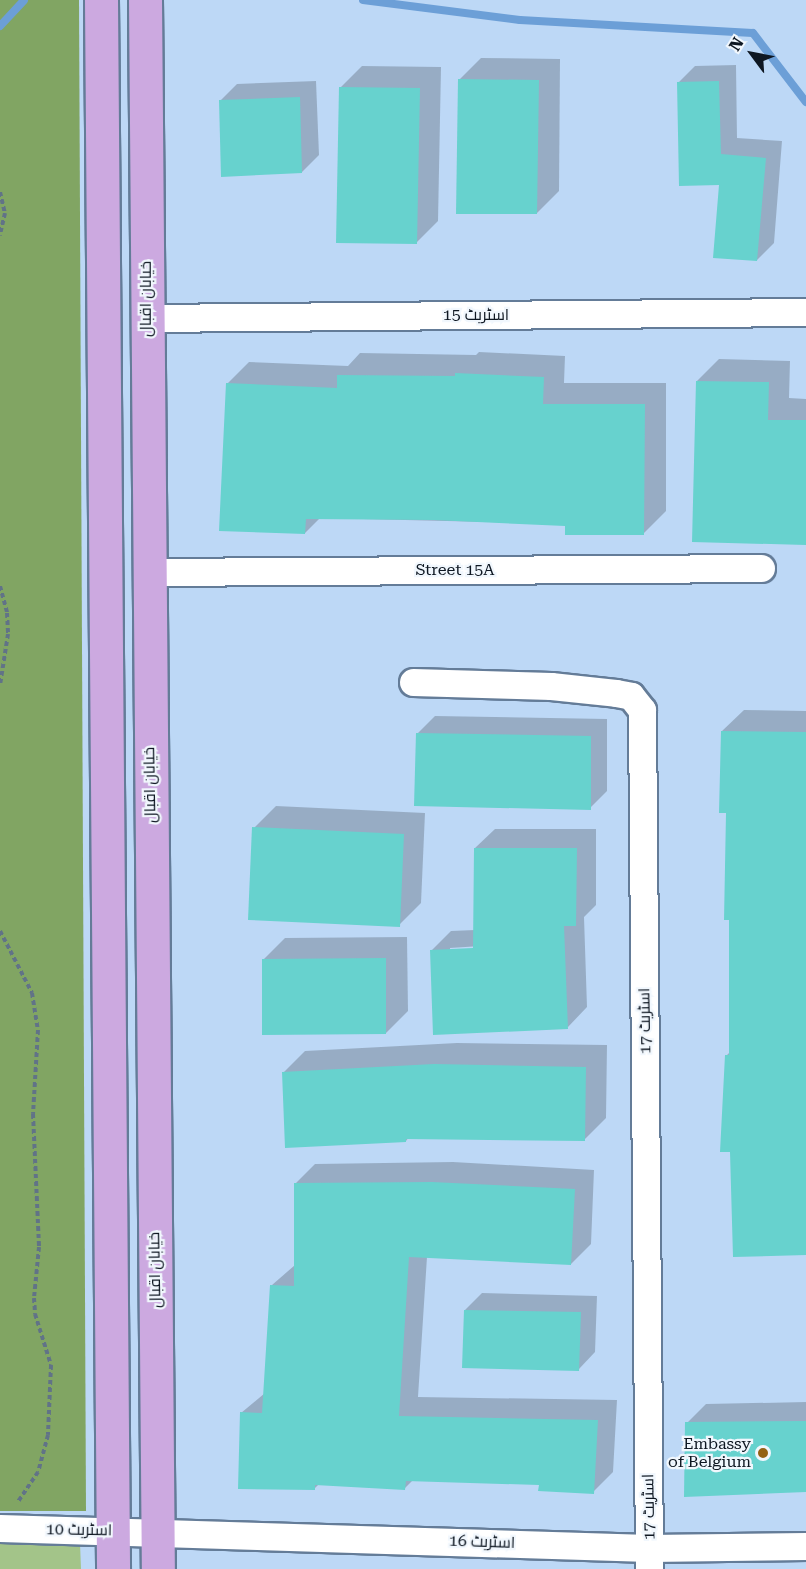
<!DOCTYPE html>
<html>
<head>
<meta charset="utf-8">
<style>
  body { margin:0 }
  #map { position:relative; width:806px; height:1569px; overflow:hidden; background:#bdd8f6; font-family:"Roboto Serif",Cairo,serif }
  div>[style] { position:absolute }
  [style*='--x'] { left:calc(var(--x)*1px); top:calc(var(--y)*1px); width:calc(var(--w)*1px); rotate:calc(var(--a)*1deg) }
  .green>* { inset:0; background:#a3c489 }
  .forest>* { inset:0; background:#81a563 }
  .shadow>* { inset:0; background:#0003 }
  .stream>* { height:8px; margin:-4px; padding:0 4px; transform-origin:4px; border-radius:4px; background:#6c9fd7 }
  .building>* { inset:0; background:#67d2ce }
  .path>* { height:4px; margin-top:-2px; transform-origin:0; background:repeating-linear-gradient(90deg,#617387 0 4.5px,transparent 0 7.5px) }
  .roads { filter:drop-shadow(2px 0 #647c98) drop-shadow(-2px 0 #647c98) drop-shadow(0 2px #647c98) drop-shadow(0 -2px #647c98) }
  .minor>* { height:27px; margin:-13.5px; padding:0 13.5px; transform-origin:13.5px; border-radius:13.5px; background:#fff }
  .primary>* { height:33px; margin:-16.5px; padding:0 16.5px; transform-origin:16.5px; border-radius:16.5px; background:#cca9e0 }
  .dots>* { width:16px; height:16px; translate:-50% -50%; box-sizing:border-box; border:3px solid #f1f7fd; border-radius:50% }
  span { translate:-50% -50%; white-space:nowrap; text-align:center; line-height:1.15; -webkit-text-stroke:4.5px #f1f7fd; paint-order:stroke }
  .street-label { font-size:16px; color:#0e1722 }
  .poi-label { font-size:16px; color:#0e1722 }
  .right { translate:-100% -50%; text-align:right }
  .north { position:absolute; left:722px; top:24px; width:60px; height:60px; -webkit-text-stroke:4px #f1f7fd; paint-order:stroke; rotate:302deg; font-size:16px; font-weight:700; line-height:24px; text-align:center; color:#0e1722 }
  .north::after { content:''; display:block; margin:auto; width:21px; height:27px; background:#0e1722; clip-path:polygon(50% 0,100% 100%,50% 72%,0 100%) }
</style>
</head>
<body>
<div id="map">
  <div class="green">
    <i style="clip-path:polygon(0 1542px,80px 1543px,81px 1569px,0 1569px)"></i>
  </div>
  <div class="forest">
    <i style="clip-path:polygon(0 0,79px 0,86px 1511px,0 1511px)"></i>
  </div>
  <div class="shadow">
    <i style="clip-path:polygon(481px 58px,560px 59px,559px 191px,537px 213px,459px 80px)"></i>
    <i style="clip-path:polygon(736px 65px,737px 138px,782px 141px,774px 243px,757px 260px,678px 83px,695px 66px)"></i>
    <i style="clip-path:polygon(362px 66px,441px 67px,438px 221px,417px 242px,340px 88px)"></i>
    <i style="clip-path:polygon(316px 81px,319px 155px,302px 172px,220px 101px,237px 84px)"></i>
    <i style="clip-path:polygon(479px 352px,565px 356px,564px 383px,666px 383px,666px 511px,644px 533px,567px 524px,320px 518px,305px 533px,227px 384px,249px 362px,348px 366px,360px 353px,476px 355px)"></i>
    <i style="clip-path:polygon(719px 359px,790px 361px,789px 398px,806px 399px,806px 543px,697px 381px)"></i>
    <i style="clip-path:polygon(744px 710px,806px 711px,806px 1253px,726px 1056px,731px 1051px,728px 811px,722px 731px)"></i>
    <i style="clip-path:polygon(435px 716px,607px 719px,607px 791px,590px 808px,418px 733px)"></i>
    <i style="clip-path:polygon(276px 806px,425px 813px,421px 903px,399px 925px,254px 828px)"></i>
    <i style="clip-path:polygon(evenodd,495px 829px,596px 829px,596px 905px,584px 917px,587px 1007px,568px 1027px,431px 951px,451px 931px,475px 930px,475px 848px,495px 829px,481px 946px,481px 949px,450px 951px,450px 948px,481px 946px)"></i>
    <i style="clip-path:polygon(407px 937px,408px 1011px,386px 1033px,263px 960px,285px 938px)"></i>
    <i style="clip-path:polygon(457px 1043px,607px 1045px,606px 1118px,584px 1140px,409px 1137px,406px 1141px,283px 1073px,305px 1051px)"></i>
    <i style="clip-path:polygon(453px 1162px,594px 1170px,591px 1244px,571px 1264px,427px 1257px,418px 1397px,617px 1400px,613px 1472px,593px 1492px,540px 1483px,414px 1479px,405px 1488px,319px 1484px,314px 1489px,241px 1413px,265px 1393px,272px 1285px,295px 1265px,295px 1184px,315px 1164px)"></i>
    <i style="clip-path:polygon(482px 1293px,597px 1296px,595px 1352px,579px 1369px,465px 1310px)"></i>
    <i style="clip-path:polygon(806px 1402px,806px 1491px,687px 1423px,706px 1404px)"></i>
  </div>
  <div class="stream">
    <i style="--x:363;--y:0;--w:158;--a:7.3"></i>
    <i style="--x:520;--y:20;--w:233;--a:3.2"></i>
    <i style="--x:753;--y:33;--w:87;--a:52.5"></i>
    <i style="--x:0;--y:26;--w:35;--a:-47"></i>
  </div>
  <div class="building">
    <i style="clip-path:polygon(458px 79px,539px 80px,537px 214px,456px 214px)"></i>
    <i style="clip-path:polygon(719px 81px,721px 154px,766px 158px,757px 261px,713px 258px,719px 185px,679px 186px,677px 82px)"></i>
    <i style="clip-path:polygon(339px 87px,420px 88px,417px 244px,336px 243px)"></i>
    <i style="clip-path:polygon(300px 97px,302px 173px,221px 177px,219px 100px)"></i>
    <i style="clip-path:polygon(455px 373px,544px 377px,543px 404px,645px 404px,644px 535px,565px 535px,565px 526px,434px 520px,306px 519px,305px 534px,219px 531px,226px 383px,337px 388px,337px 375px,455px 376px)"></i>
    <i style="clip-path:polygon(696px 381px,769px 382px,768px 420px,806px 420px,806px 545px,692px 542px)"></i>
    <i style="clip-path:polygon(721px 731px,806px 732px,806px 1255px,733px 1257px,730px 1152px,720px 1152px,725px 1055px,729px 1055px,729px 920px,724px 920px,726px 813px,719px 813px)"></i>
    <i style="clip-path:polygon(416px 733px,591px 736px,591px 810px,414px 806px)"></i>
    <i style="clip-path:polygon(252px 827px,404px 834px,400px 927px,248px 920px)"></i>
    <i style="clip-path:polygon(474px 848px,577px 848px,576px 926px,564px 926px,568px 1029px,433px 1035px,430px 950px,473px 948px)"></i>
    <i style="clip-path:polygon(386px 958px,386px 1034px,262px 1035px,262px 959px)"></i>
    <i style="clip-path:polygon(434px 1064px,586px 1067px,585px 1141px,406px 1139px,406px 1142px,285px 1148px,282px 1072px)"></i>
    <i style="clip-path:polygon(432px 1182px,575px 1189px,571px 1265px,409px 1257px,399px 1416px,598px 1420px,594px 1494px,538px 1491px,539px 1485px,406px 1481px,405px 1490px,315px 1485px,315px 1490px,238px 1489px,240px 1412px,262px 1413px,270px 1285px,294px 1286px,294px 1183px)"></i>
    <i style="clip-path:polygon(464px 1310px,581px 1312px,579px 1371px,462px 1368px)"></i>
    <i style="clip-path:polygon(806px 1421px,806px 1492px,684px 1497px,685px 1422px)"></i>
  </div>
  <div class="path">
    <i style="--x:0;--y:192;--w:22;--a:77"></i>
    <i style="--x:5;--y:213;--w:23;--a:103"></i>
    <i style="--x:0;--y:586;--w:28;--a:75"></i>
    <i style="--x:7;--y:613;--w:21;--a:87"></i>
    <i style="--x:8;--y:634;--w:52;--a:98.9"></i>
    <i style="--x:0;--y:931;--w:70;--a:62.7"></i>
    <i style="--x:32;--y:993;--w:37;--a:81"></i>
    <i style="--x:38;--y:1030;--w:84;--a:93.4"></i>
    <i style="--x:33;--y:1114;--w:133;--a:87.4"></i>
    <i style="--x:39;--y:1247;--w:51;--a:95.6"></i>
    <i style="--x:34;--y:1298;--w:16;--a:86"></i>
    <i style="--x:35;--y:1314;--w:53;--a:72.6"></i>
    <i style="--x:51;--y:1365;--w:70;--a:92.5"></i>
    <i style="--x:48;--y:1435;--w:38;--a:105"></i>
    <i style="--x:38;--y:1472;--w:36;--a:124"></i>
  </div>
  <div class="roads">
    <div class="minor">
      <i style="--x:146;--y:318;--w:660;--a:-0.52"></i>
      <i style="--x:148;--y:572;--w:613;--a:-0.37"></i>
      <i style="--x:413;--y:682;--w:138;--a:1.7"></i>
      <i style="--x:551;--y:686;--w:65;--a:6.1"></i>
      <i style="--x:616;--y:693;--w:15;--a:11"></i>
      <i style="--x:631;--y:696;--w:18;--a:52"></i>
      <i style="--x:642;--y:710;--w:859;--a:89.53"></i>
      <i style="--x:0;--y:1528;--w:649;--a:1.77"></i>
      <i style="--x:649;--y:1548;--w:157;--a:-0.7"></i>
    </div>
    <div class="primary">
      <i style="--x:101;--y:0;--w:1569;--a:89.56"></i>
      <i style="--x:145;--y:0;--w:1569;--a:89.53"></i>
    </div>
  </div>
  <div class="dots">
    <i style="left:763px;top:1453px;background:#946214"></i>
  </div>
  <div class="street-label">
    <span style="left:146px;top:299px;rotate:-90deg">خیابان اقبال</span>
    <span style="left:476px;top:315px">اسٹریٹ 15</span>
    <span style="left:455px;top:570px">Street 15A</span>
    <span style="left:150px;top:785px;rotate:-91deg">خیابان اقبال</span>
    <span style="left:645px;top:1021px;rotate:-91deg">اسٹریٹ 17</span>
    <span style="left:155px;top:1270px;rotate:-91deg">خیابان اقبال</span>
    <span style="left:649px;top:1507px;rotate:-91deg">اسٹریٹ 17</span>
    <span style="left:79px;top:1530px;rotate:1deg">اسٹریٹ 10</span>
    <span style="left:482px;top:1542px;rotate:2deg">اسٹریٹ 16</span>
  </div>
  <div class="poi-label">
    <span class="right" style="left:751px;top:1453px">Embassy<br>of Belgium</span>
  </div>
  <div class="north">N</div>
</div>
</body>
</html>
